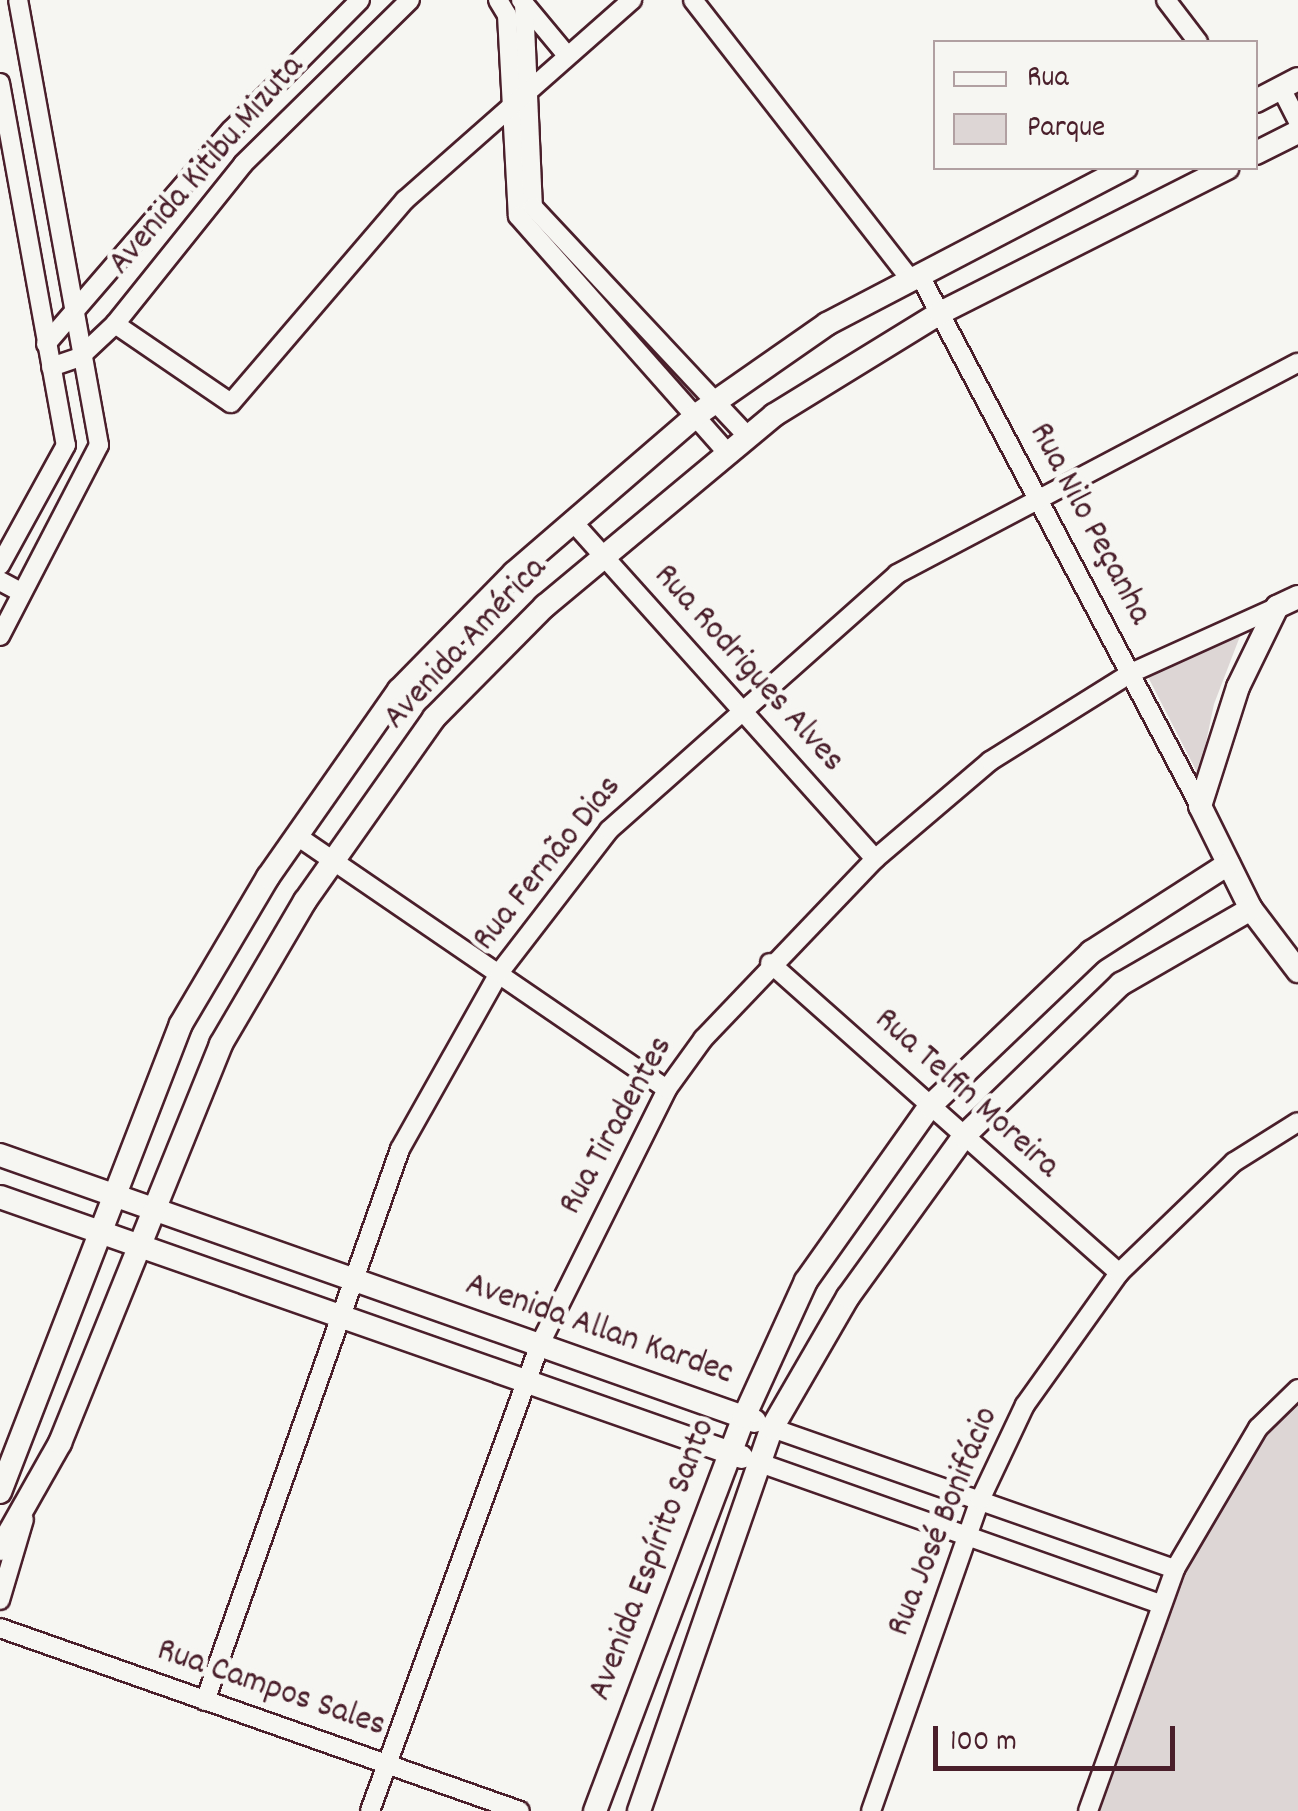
<!DOCTYPE html>
<html>
<head>
<meta charset="utf-8">
<style>
  body { margin:0 }
  #map { position:relative; width:1298px; height:1811px; overflow:hidden; background:#f6f6f2; font-family:Dekko,sans-serif }
  div>[style] { position:absolute }
  [style*='--x'] { left:calc(var(--x)*1px); top:calc(var(--y)*1px); width:calc(var(--w)*1px); rotate:calc(var(--a)*1deg) }
  .green>* { inset:0; background:#ddd6d5 }
  .roads { filter:drop-shadow(2px 0 #4a1f2b) drop-shadow(-2px 0 #4a1f2b) drop-shadow(0 2px #4a1f2b) drop-shadow(0 -2px #4a1f2b) }
  .minor>* { height:18px; margin:-9px; padding:0 9px; transform-origin:9px; border-radius:9px; background:#f6f6f2 }
  .major>* { height:22px; margin:-11px; padding:0 11px; transform-origin:11px; border-radius:11px; background:#f6f6f2 }
  span { translate:-50% -50%; white-space:nowrap; text-align:center; line-height:1.15; -webkit-text-stroke:10px #f6f6f2; paint-order:stroke }
  .street-label { font-size:35px; color:#4a1f2b }
  .legend { position:absolute; left:933px; top:40px; width:325px; height:130px; box-sizing:border-box; background:#f6f6f2; border:2px solid #b1a0a2; margin:0; padding:12px 18px; list-style:none; font-size:30px; color:#4a1f2b }
  .legend li { display:flex; align-items:center; gap:20px; height:50px }
  .legend b { width:50px; border:2px solid #b1a0a2 }
  .scale { position:absolute; left:933px; top:1726px; width:242px; height:45px; box-sizing:border-box; border:5px solid #4a1f2b; border-top:0; padding-left:12px; font-size:30px; line-height:35px; white-space:nowrap; color:#4a1f2b; -webkit-text-stroke:8px #f6f6f2; paint-order:stroke }
</style>
</head>
<body>
<div id="map">
  <div class="green">
    <i style="clip-path:polygon(1242px 631px,1214px 704px,1199px 776px,1147px 675px)"></i>
    <i style="clip-path:polygon(1298px 1402px,1298px 1811px,1095px 1811px,1179px 1576px,1269px 1431px)"></i>
  </div>
  <div class="roads">
    <div class="minor">
      <i style="--x:498;--y:0;--w:17;--a:59"></i>
      <i style="--x:507;--y:15;--w:201;--a:86.9"></i>
      <i style="--x:518;--y:216;--w:312;--a:48.5"></i>
      <i style="--x:521;--y:0;--w:69;--a:50.3"></i>
      <i style="--x:693;--y:0;--w:353;--a:52.1"></i>
      <i style="--x:1166;--y:0;--w:53;--a:52.7"></i>
      <i style="--x:524;--y:3;--w:204;--a:87.5"></i>
      <i style="--x:533;--y:207;--w:312;--a:46.9"></i>
      <i style="--x:0;--y:83;--w:368;--a:79.7"></i>
      <i style="--x:66;--y:445;--w:137;--a:118.8"></i>
      <i style="--x:1281;--y:88;--w:37;--a:63"></i>
      <i style="--x:919;--y:274;--w:602;--a:62.16"></i>
      <i style="--x:115;--y:324;--w:140;--a:34.3"></i>
      <i style="--x:231;--y:403;--w:267;--a:-49.4"></i>
      <i style="--x:405;--y:200;--w:303;--a:-41.4"></i>
      <i style="--x:46;--y:344;--w:283;--a:-49.2"></i>
      <i style="--x:231;--y:130;--w:183;--a:-45.2"></i>
      <i style="--x:51;--y:367;--w:31;--a:-19"></i>
      <i style="--x:80;--y:357;--w:48;--a:-43.3"></i>
      <i style="--x:115;--y:324;--w:205;--a:-51.3"></i>
      <i style="--x:243;--y:164;--w:234;--a:-44.5"></i>
      <i style="--x:572;--y:521;--w:454;--a:48.1"></i>
      <i style="--x:0;--y:581;--w:24;--a:28"></i>
      <i style="--x:0;--y:636;--w:215;--a:-62.6"></i>
      <i style="--x:99;--y:445;--w:452;--a:-100.3"></i>
      <i style="--x:297;--y:836;--w:448;--a:34.4"></i>
      <i style="--x:770;--y:963;--w:467;--a:41.6"></i>
      <i style="--x:772;--y:1428;--w:427;--a:19.3"></i>
      <i style="--x:760;--y:1463;--w:425;--a:19.4"></i>
      <i style="--x:0;--y:1600;--w:84;--a:-73.5"></i>
      <i style="--x:0;--y:1628;--w:551;--a:19.39"></i>
      <i style="--x:205;--y:1701;--w:585;--a:-70.54"></i>
      <i style="--x:400;--y:1149;--w:202;--a:-60.6"></i>
      <i style="--x:499;--y:973;--w:180;--a:-52.4"></i>
      <i style="--x:609;--y:830;--w:385;--a:-41.6"></i>
      <i style="--x:897;--y:574;--w:453;--a:-27.8"></i>
      <i style="--x:370;--y:1811;--w:495;--a:-70"></i>
      <i style="--x:539;--y:1346;--w:287;--a:-63.5"></i>
      <i style="--x:667;--y:1089;--w:62;--a:-54.2"></i>
      <i style="--x:703;--y:1039;--w:249;--a:-46.3"></i>
      <i style="--x:875;--y:859;--w:151;--a:-40.4"></i>
      <i style="--x:990;--y:761;--w:166;--a:-32"></i>
      <i style="--x:1131;--y:673;--w:160;--a:-24.3"></i>
      <i style="--x:871;--y:1811;--w:330;--a:-70.7"></i>
      <i style="--x:980;--y:1500;--w:105;--a:-64.7"></i>
      <i style="--x:1025;--y:1405;--w:162;--a:-54.5"></i>
      <i style="--x:1119;--y:1273;--w:160;--a:-44"></i>
      <i style="--x:1234;--y:1162;--w:75;--a:-32"></i>
      <i style="--x:1088;--y:1811;--w:257;--a:-70.2"></i>
      <i style="--x:1175;--y:1569;--w:164;--a:-59.5"></i>
      <i style="--x:1258;--y:1428;--w:56;--a:-44.3"></i>
    </div>
    <div class="major">
      <i style="--x:1256;--y:101;--w:47;--a:-27.6"></i>
      <i style="--x:1256;--y:153;--w:47;--a:-26.6"></i>
      <i style="--x:1298;--y:597;--w:23;--a:155"></i>
      <i style="--x:1277;--y:607;--w:89;--a:116"></i>
      <i style="--x:1238;--y:687;--w:125;--a:107.7"></i>
      <i style="--x:1200;--y:806;--w:115;--a:63.7"></i>
      <i style="--x:1251;--y:909;--w:78;--a:52.8"></i>
      <i style="--x:0;--y:1155;--w:800;--a:19.41"></i>
      <i style="--x:0;--y:1197;--w:786;--a:19.31"></i>
      <i style="--x:0;--y:1492;--w:502;--a:-68.86"></i>
      <i style="--x:181;--y:1024;--w:171;--a:-59.4"></i>
      <i style="--x:268;--y:877;--w:228;--a:-55"></i>
      <i style="--x:399;--y:690;--w:164;--a:-45.5"></i>
      <i style="--x:514;--y:573;--w:243;--a:-40.8"></i>
      <i style="--x:698;--y:414;--w:157;--a:-34.9"></i>
      <i style="--x:827;--y:324;--w:337;--a:-27.6"></i>
      <i style="--x:0;--y:1549;--w:122;--a:-60.5"></i>
      <i style="--x:60;--y:1443;--w:430;--a:-68"></i>
      <i style="--x:221;--y:1044;--w:166;--a:-59.6"></i>
      <i style="--x:305;--y:901;--w:224;--a:-54.8"></i>
      <i style="--x:434;--y:718;--w:158;--a:-45.3"></i>
      <i style="--x:545;--y:606;--w:298;--a:-39.8"></i>
      <i style="--x:774;--y:415;--w:195;--a:-31.6"></i>
      <i style="--x:940;--y:313;--w:322;--a:-26.8"></i>
      <i style="--x:595;--y:1811;--w:421;--a:-69.3"></i>
      <i style="--x:744;--y:1417;--w:149;--a:-65.5"></i>
      <i style="--x:806;--y:1281;--w:214;--a:-54.7"></i>
      <i style="--x:930;--y:1106;--w:223;--a:-43.7"></i>
      <i style="--x:1091;--y:952;--w:163;--a:-32.7"></i>
      <i style="--x:639;--y:1811;--w:405;--a:-70.9"></i>
      <i style="--x:772;--y:1428;--w:151;--a:-59.9"></i>
      <i style="--x:848;--y:1297;--w:198;--a:-54.2"></i>
      <i style="--x:964;--y:1136;--w:219;--a:-44.1"></i>
      <i style="--x:1121;--y:984;--w:150;--a:-30"></i>
    </div>
  </div>
  <div class="street-label">
    <span style="left:207px;top:166px;rotate:-49deg">Avenida Kitibu Mizuta</span>
    <span style="left:1089px;top:524px;rotate:62deg">Rua Nilo Peçanha</span>
    <span style="left:466px;top:644px;rotate:-47deg">Avenida América</span>
    <span style="left:748px;top:669px;rotate:48deg">Rua Rodrigues Alves</span>
    <span style="left:548px;top:864px;rotate:-51deg">Rua Fernão Dias</span>
    <span style="left:966px;top:1094px;rotate:42deg">Rua Telfin Moreira</span>
    <span style="left:617px;top:1126px;rotate:-61deg">Rua Tiradentes</span>
    <span style="left:599px;top:1330px;rotate:19deg">Avenida Allan Kardec</span>
    <span style="left:944px;top:1522px;rotate:-68deg">Rua José Bonifácio</span>
    <span style="left:653px;top:1560px;rotate:-69deg">Avenida Espírito Santo</span>
    <span style="left:271px;top:1689px;rotate:19deg">Rua Campos Sales</span>
  </div>
  <ul class="legend">
  <li><b style="height:12px;background:#f6f6f2"></b>Rua</li>
  <li><b style="height:28px;background:#ddd6d5"></b>Parque</li>
  </ul>
  <div class="scale">100 m</div>
</div>
</body>
</html>
